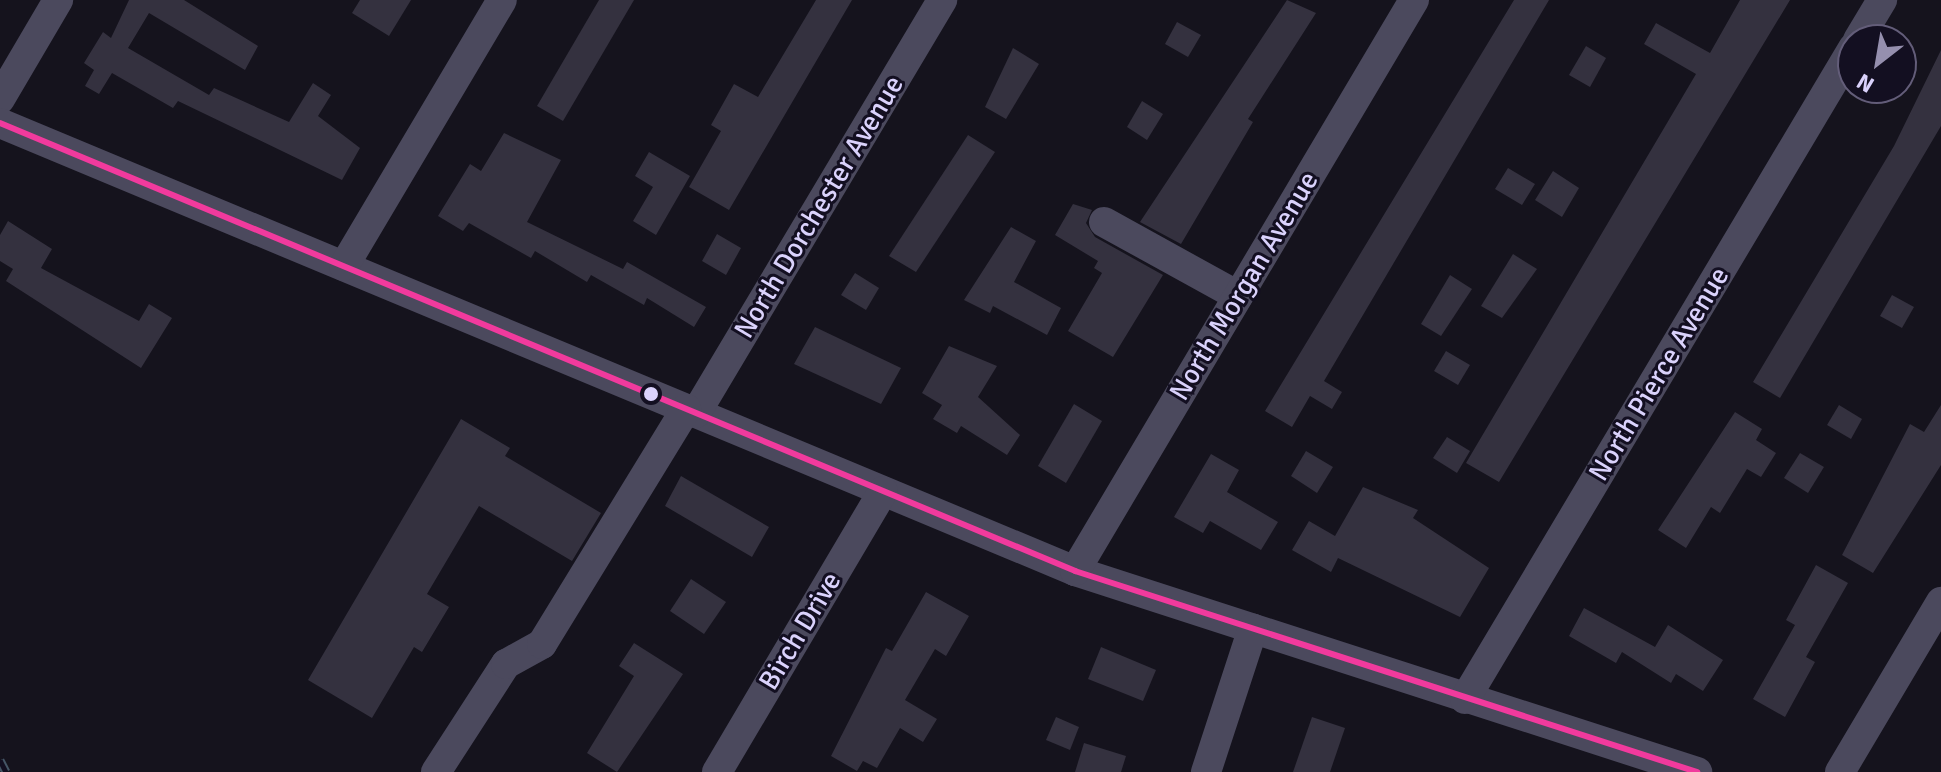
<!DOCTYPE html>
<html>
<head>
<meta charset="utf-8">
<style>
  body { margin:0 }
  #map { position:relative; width:1941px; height:772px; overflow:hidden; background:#15131d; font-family:Signika,sans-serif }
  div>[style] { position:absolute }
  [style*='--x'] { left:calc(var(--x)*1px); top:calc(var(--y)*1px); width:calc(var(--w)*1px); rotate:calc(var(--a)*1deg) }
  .building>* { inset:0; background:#34313f }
  .minor>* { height:30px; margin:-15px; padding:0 15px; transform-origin:15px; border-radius:15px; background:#4b495d }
  .rail>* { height:9px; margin-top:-4.5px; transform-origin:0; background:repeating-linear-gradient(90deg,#130f21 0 18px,#455566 0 36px); box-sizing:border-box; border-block:2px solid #455566 }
  .bus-1>* { height:6px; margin:-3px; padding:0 3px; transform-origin:3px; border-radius:3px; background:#f13a9d }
  .dots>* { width:22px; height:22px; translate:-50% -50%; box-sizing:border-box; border:4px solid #130f21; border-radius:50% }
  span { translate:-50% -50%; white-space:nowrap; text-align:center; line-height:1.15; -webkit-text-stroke:6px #130f21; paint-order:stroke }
  .street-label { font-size:28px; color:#dad2fc }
  .north { position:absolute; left:1837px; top:24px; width:80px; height:80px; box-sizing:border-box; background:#130f21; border:2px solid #635d79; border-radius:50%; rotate:211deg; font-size:22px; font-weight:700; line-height:32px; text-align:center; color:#dad2fc }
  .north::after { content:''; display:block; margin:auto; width:28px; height:36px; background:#958fae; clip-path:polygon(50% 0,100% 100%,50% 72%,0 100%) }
</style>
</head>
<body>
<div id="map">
  <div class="building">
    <i style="clip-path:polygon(129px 0,184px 0,258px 46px,245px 70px,149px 13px,128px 48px,209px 95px,214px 88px,289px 122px,313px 83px,331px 95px,318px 116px,360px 148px,342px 180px,178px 101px,173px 108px,112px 73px,99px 94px,85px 86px,94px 70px,84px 63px,103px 32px,111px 38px)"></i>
    <i style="clip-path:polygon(360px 0,411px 0,389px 36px,352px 13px)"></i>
    <i style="clip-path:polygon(599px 0,634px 0,563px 121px,537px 106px)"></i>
    <i style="clip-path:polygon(816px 0,852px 0,729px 210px,689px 187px,721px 131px,711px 125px,734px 84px,758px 97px)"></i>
    <i style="clip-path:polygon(1287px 0,1316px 13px,1248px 119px,1253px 122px,1181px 244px,1140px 222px)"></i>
    <i style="clip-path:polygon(1514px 0,1549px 0,1324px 381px,1342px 392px,1332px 409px,1310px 396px,1292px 427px,1265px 411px)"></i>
    <i style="clip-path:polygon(1740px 0,1790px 0,1499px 482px,1466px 463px,1696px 74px,1644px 44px,1656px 23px,1710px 53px)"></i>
    <i style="clip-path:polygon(1177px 22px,1201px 35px,1188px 57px,1165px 44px)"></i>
    <i style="clip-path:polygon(1586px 46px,1606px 58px,1590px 87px,1569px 75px)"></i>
    <i style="clip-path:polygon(1013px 48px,1039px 64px,1006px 119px,985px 107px)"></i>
    <i style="clip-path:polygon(1941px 50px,1941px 126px,1780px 398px,1753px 382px,1894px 146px)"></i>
    <i style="clip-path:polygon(1142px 101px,1163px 114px,1147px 140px,1127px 127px)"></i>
    <i style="clip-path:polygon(504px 133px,561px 160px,527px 222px,623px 269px,627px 262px,706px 307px,694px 327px,647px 298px,644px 305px,591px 275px,587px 282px,535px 251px,531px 258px,469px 223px,463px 231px,438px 216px,470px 164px,481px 171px)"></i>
    <i style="clip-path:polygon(968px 135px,995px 152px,916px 272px,889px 256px)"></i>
    <i style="clip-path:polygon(649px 152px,690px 176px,656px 235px,633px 221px,653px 187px,635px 176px)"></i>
    <i style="clip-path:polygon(1508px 168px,1535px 184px,1522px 205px,1495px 189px)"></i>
    <i style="clip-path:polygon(1553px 171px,1579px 188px,1562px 217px,1535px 200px)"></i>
    <i style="clip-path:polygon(1073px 204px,1092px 210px,1086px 223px,1095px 237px,1163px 275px,1113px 357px,1068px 331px,1102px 273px,1094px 268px,1098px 261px,1055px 235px)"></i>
    <i style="clip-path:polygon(8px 221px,52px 249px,41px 268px,139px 321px,149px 304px,172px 318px,141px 368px,6px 281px,13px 269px,0 261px,0 235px)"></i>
    <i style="clip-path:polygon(1011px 227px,1036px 241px,1014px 282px,1061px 308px,1047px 335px,993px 306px,990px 313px,964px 300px)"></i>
    <i style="clip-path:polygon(717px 234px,741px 248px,726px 275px,702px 261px)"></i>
    <i style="clip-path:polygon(1513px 254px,1537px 269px,1502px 318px,1481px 306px)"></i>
    <i style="clip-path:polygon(855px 273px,879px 288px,866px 310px,841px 295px)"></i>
    <i style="clip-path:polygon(1450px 275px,1472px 289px,1441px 336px,1421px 324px)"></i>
    <i style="clip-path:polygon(1892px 295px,1914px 307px,1902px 328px,1880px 316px)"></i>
    <i style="clip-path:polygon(815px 327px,901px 368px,881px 404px,794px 364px)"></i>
    <i style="clip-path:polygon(949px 346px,997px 366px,978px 397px,1020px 435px,1007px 455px,961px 426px,957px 433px,933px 419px,942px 405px,922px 393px)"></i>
    <i style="clip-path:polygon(1446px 351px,1470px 365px,1458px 385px,1434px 371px)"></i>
    <i style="clip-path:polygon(1074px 404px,1102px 421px,1066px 483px,1038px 466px)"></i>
    <i style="clip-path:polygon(1839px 405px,1862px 419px,1851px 439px,1827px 425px)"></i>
    <i style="clip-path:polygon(1941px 405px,1941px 465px,1873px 573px,1842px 555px,1910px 424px,1924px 432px)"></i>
    <i style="clip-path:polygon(1735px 412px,1762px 429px,1756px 440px,1776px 453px,1761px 477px,1747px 469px,1720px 513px,1711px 507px,1686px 548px,1658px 530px)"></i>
    <i style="clip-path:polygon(461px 419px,510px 448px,505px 456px,601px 513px,572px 561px,479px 506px,427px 594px,449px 607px,422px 652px,414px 647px,372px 718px,308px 680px)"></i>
    <i style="clip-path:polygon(1447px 437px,1470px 451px,1457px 473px,1433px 458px)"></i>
    <i style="clip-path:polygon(1306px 451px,1333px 467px,1317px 493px,1291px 476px)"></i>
    <i style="clip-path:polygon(1800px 453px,1824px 467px,1808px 493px,1784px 478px)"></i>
    <i style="clip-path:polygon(1211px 454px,1239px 470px,1227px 492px,1278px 522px,1261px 550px,1210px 521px,1203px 533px,1174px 517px)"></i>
    <i style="clip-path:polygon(681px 476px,769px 527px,752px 557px,665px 506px)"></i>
    <i style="clip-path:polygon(1363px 487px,1418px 510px,1413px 518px,1489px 568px,1460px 617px,1338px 558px,1331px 572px,1292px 550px,1309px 521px,1335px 536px)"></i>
    <i style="clip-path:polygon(1816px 565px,1848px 583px,1806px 657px,1815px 662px,1785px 717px,1753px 699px,1795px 625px,1786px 620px)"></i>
    <i style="clip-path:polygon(691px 579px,726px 602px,704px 634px,670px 611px)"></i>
    <i style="clip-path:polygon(926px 592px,969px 616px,946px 656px,935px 649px,905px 700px,937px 719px,923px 742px,900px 728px,877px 768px,863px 761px,857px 771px,831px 756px,886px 648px,892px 651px)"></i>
    <i style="clip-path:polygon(1584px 608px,1655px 647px,1668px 625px,1723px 660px,1703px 691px,1676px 674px,1671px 683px,1622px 652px,1616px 663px,1569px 636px)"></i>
    <i style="clip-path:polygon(634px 643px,683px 674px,617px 772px,587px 753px,634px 676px,619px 666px)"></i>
    <i style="clip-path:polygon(1101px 647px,1156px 670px,1143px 701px,1088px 679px)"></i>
    <i style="clip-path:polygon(1056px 717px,1079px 727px,1070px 750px,1046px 740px)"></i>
    <i style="clip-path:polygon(1312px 717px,1345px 728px,1330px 772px,1293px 772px)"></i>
    <i style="clip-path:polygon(1084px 743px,1126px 756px,1121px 772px,1075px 772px)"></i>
  </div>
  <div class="minor">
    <i style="--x:1858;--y:40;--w:47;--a:-59"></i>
    <i style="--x:0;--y:99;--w:115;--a:-59.6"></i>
    <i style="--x:0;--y:123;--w:1165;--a:22.62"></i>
    <i style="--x:1075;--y:571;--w:654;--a:17.91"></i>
    <i style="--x:1104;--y:222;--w:153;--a:28.9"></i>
    <i style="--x:344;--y:266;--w:309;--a:-59.3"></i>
    <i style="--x:696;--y:413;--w:481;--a:-59.2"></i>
    <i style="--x:1075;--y:571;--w:664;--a:-59.3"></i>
    <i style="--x:1465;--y:699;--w:758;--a:-59.2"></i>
    <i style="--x:436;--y:772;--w:129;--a:-57.1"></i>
    <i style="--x:506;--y:664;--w:41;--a:-29.1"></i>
    <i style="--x:542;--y:644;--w:276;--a:-58.5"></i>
    <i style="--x:717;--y:772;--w:326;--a:-59.4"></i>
    <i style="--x:1206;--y:772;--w:151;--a:-71.9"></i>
    <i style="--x:1840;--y:772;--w:198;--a:-59.3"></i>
  </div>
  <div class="rail">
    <i style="--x:0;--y:760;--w:13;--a:63"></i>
  </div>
  <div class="bus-1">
    <i style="--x:0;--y:123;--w:1165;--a:22.62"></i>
    <i style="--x:1075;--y:571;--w:654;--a:17.91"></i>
  </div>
  <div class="dots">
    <i style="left:651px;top:394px;background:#dad2fc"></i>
  </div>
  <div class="street-label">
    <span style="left:819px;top:207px;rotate:-59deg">North Dorchester Avenue</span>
    <span style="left:1244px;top:286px;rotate:-59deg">North Morgan Avenue</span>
    <span style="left:1659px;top:374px;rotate:-59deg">North Pierce Avenue</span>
    <span style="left:800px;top:631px;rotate:-59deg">Birch Drive</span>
  </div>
  <div class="north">N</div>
</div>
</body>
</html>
